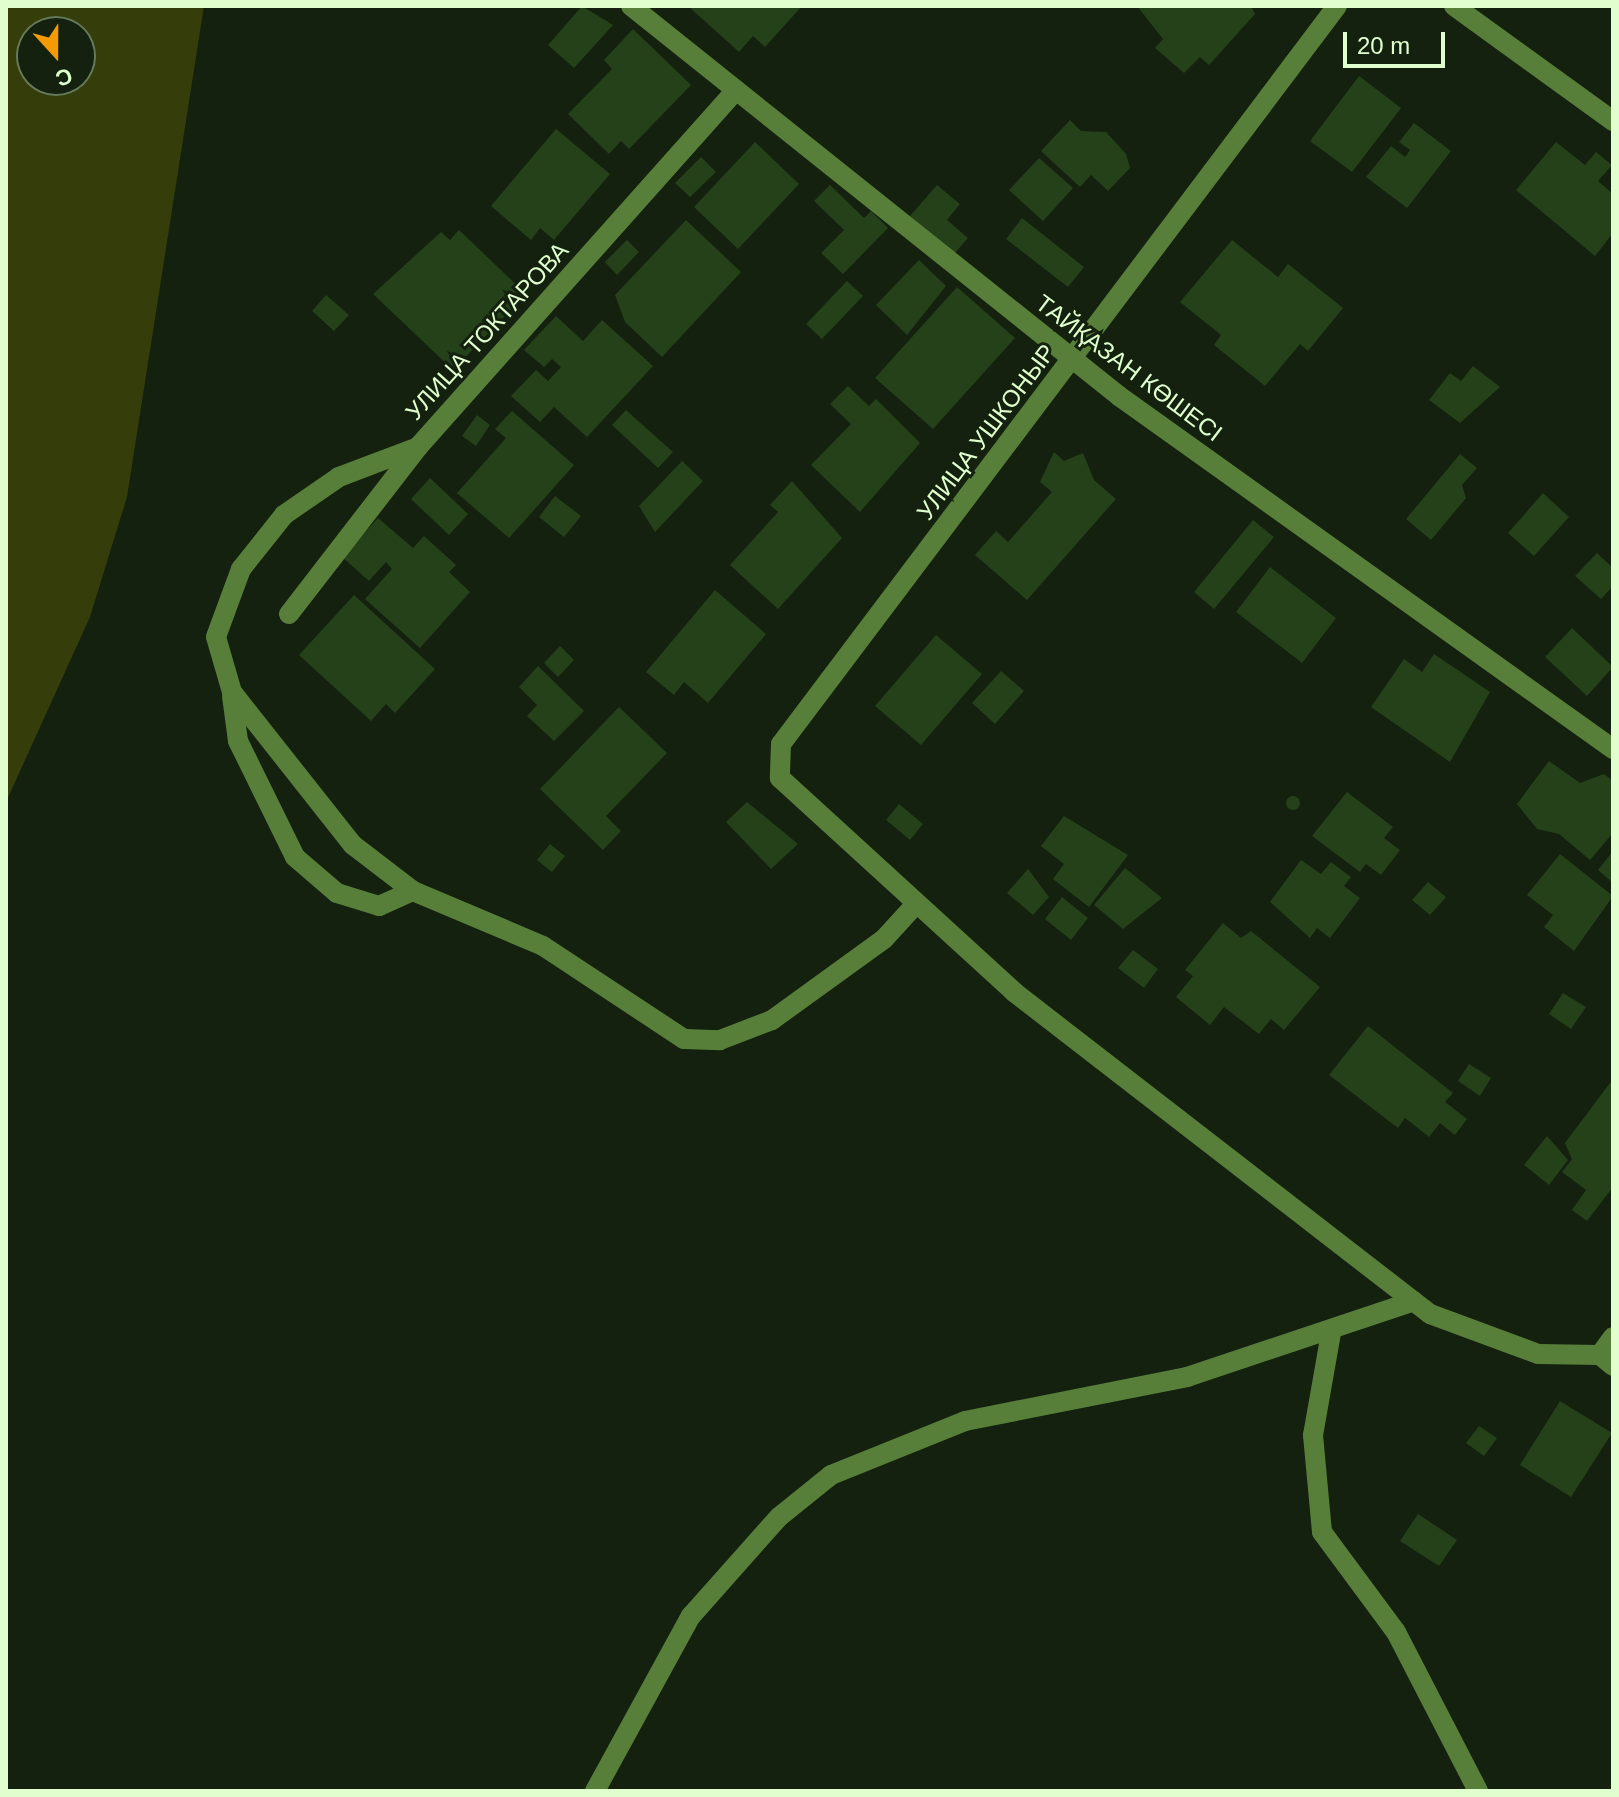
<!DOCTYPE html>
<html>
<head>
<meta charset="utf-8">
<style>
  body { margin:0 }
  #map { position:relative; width:1619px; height:1797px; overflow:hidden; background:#13210e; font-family:Arial,sans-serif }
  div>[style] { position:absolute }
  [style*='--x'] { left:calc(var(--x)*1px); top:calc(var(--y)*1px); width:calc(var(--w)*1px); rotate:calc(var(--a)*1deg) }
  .water>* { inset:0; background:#353d0a }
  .building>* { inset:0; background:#25411a }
  .round { border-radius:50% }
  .minor>* { height:20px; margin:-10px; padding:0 10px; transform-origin:10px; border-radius:10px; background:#587f3a }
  span { translate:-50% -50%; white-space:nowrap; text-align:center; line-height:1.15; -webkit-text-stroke:6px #13210e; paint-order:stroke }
  .street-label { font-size:24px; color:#e0fece }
  .frame { position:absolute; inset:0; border:8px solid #e0fece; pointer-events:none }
  .north { position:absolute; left:16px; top:16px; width:80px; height:80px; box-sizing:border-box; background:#13210e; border:2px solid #65795b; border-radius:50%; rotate:159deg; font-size:22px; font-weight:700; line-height:32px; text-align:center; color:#e0fece }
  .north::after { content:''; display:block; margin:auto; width:28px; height:36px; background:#f39a05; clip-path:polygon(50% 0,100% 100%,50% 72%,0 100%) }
  .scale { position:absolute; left:1343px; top:32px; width:102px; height:36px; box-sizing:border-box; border:4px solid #e0fece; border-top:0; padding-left:10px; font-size:24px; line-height:28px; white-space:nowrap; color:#e0fece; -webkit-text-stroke:6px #13210e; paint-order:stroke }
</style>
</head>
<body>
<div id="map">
  <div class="water">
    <i style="clip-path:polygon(evenodd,6px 6px,204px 6px,127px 497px,90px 617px,6px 802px,6px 6px,32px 32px,80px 32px,80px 80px,32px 80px,32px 32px)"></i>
  </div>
  <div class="building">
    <i style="clip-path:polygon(582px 6px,613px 25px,574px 68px,548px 45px)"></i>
    <i style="clip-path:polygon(688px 6px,802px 6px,765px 47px,753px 36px,739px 52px)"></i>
    <i style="clip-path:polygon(1137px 6px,1251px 6px,1255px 14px,1209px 65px,1200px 57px,1184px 73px,1155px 48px,1163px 39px)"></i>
    <i style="clip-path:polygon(633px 29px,691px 85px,629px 149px,621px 141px,609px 154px,568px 114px,612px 69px,604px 60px)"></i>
    <i style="clip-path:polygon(1359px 76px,1401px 108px,1352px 172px,1310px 141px)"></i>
    <i style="clip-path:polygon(1070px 120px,1081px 131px,1106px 132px,1126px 154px,1130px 168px,1108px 191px,1091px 175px,1080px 187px,1041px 151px)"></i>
    <i style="clip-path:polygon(1414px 123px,1451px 151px,1407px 208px,1366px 177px,1391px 146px,1405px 157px,1410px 150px,1399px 142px)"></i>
    <i style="clip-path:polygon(556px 129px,610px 174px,554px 240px,540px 228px,531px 240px,491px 206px)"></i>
    <i style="clip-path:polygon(755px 142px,799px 184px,738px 249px,694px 207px)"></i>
    <i style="clip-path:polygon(1556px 142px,1585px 165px,1596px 152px,1612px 165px,1598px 181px,1613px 194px,1613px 233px,1595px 256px,1516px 190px)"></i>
    <i style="clip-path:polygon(701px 157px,716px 172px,690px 197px,675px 183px)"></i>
    <i style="clip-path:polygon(1039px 158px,1073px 188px,1043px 221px,1009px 190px)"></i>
    <i style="clip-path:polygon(830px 185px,864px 218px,871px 211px,888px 228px,843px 274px,821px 253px,844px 230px,814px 201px)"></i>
    <i style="clip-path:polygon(937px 185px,960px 204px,947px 220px,968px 238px,954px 254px,910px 216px)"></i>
    <i style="clip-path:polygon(1022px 218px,1084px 267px,1068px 287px,1006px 239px)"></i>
    <i style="clip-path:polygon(686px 220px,741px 272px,662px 357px,625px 322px,615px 295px)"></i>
    <i style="clip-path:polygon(459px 230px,526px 294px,453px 370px,373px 294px,441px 232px,450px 240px)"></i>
    <i style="clip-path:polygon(627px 240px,639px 252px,617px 275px,605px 262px)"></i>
    <i style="clip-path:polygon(1232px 240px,1278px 277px,1288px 264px,1343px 308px,1308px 351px,1300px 344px,1265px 386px,1214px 345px,1221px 335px,1180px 302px)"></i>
    <i style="clip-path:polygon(919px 260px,946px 286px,907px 335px,876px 305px)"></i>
    <i style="clip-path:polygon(847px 281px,863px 296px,822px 339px,806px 324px)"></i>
    <i style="clip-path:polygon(957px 287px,1015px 338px,933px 429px,875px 378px)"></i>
    <i style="clip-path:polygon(326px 295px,349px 315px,334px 331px,312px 311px)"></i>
    <i style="clip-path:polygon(556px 316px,583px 341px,602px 320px,653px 366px,587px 437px,554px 407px,540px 422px,511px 396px,536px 370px,548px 381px,561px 367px,552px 359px,544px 367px,524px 350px)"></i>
    <i style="clip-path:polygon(1473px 366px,1500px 387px,1460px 423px,1429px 400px,1450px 373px,1461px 381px)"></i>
    <i style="clip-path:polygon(848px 386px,869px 406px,876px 399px,920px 443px,860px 512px,811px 465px,851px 424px,830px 404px)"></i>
    <i style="clip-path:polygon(626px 410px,673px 452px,658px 468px,612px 425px)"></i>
    <i style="clip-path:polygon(512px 411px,574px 465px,509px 538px,457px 493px,506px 438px,495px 429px)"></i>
    <i style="clip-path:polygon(477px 415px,490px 425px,476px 446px,462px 436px)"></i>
    <i style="clip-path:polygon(1054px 452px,1064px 461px,1083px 453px,1094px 480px,1116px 499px,1027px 600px,975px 555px,996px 531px,1008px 542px,1052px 492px,1040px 482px)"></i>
    <i style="clip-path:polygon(1460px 454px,1477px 468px,1462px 485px,1466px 498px,1431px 540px,1406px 519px)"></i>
    <i style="clip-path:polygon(682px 461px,703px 481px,655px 532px,639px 506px)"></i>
    <i style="clip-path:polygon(430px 478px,468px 514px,449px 535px,411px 499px)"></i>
    <i style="clip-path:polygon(792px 481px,842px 538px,778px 609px,730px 565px,778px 512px,770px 505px)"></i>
    <i style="clip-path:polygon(1543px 493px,1569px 517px,1534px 556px,1508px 533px)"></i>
    <i style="clip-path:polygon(555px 496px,581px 516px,564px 537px,539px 517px)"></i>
    <i style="clip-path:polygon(378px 518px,413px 548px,424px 536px,456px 565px,449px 572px,470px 592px,420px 648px,365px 599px,392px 569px,386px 562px,369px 581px,342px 557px)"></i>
    <i style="clip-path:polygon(1253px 520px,1274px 537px,1214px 609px,1194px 592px)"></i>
    <i style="clip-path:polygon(1597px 553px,1613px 568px,1613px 586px,1601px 599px,1575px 576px)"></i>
    <i style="clip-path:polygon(1270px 567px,1336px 618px,1302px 663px,1236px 612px)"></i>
    <i style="clip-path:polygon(715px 590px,766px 634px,708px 703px,684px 682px,674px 695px,646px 672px)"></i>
    <i style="clip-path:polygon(354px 595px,435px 669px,395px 713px,386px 704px,371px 721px,299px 655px)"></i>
    <i style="clip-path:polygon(1572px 628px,1613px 667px,1587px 696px,1545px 657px)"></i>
    <i style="clip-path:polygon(936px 635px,982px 674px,921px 745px,875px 706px)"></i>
    <i style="clip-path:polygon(560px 646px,574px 660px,558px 677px,544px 663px)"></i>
    <i style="clip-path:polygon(1434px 654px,1490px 692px,1450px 762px,1371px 707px,1404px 659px,1422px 672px)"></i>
    <i style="clip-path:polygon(538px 666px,584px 711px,554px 741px,527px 716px,537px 705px,519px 687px)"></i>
    <i style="clip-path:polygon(1001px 671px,1024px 691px,995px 724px,972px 703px)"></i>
    <i style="clip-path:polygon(619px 707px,667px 753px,606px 816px,621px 831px,603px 850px,540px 789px)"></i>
    <i style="clip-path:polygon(1549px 761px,1580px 783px,1604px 774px,1613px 781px,1613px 833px,1590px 860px,1559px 834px,1537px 829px,1517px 804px)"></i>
    <i style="clip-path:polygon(1347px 792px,1393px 827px,1384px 838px,1400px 850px,1381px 875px,1366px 864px,1360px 872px,1312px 836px)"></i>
    <i class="round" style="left:1286px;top:796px;width:14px;height:14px"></i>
    <i style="clip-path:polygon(747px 802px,798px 844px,771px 869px,726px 822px)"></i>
    <i style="clip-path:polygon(899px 804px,923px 824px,910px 840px,886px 820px)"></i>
    <i style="clip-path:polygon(1064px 816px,1128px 855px,1089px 907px,1053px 879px,1064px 864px,1041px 846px)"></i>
    <i style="clip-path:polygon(550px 844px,565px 856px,552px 872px,537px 860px)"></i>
    <i style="clip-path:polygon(1613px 851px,1613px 883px,1598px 870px)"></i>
    <i style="clip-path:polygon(1560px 854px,1613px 896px,1574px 951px,1544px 927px,1553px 915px,1527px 895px)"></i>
    <i style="clip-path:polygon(1301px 860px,1321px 874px,1331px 862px,1351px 877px,1344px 886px,1360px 898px,1330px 938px,1317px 928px,1310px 938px,1270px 902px)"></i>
    <i style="clip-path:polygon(1125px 868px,1162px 898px,1123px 929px,1094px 905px)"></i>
    <i style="clip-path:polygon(1028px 869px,1049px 897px,1033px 915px,1007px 893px)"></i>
    <i style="clip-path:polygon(1428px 882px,1446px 897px,1430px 915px,1412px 900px)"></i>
    <i style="clip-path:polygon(1062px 897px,1088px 918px,1071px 940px,1045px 919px)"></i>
    <i style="clip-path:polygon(1223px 923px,1241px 938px,1251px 931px,1320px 987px,1284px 1030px,1271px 1019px,1259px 1034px,1224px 1007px,1210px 1025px,1176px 997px,1193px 976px,1185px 970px)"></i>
    <i style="clip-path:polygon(1133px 950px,1158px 969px,1144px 988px,1118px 968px)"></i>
    <i style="clip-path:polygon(1563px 993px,1586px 1007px,1571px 1029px,1549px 1014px)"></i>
    <i style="clip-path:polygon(1368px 1026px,1453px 1093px,1445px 1102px,1467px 1119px,1455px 1135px,1440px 1123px,1429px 1137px,1405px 1118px,1398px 1128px,1329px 1075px)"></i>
    <i style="clip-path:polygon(1469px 1064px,1491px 1078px,1480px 1096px,1458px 1081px)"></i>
    <i style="clip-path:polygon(1613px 1079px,1613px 1187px,1587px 1221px,1572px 1210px,1586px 1190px,1562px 1172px,1572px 1159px,1565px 1143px)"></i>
    <i style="clip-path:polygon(1547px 1136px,1568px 1160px,1549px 1185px,1524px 1165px)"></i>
    <i style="clip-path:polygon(1560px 1401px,1612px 1433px,1571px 1497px,1520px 1465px)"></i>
    <i style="clip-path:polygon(1479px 1426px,1497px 1438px,1484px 1456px,1466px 1443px)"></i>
    <i style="clip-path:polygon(1418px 1514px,1457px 1540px,1439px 1566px,1400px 1541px)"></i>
  </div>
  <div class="minor">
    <i style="--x:631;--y:6;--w:625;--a:38.63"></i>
    <i style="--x:1119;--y:396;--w:607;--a:35.55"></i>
    <i style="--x:1337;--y:6;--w:924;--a:126.99"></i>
    <i style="--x:781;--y:744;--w:34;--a:92"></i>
    <i style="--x:780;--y:778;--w:317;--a:42.4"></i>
    <i style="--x:1014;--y:992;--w:526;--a:37.74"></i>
    <i style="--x:1430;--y:1314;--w:115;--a:20.3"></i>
    <i style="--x:1538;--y:1354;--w:62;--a:0.9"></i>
    <i style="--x:1600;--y:1355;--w:17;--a:40"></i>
    <i style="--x:1454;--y:6;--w:196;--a:35.9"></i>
    <i style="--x:418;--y:447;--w:85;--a:159.2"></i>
    <i style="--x:339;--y:477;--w:67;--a:145.4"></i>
    <i style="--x:284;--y:515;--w:69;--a:128.5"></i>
    <i style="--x:241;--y:569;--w:72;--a:110.2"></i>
    <i style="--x:216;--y:637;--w:57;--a:73.8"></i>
    <i style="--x:232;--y:692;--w:195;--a:51.7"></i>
    <i style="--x:353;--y:845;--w:76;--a:37.5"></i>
    <i style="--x:413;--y:891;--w:141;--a:22.9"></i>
    <i style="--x:543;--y:946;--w:169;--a:33.4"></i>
    <i style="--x:684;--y:1039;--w:36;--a:2"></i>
    <i style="--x:720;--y:1040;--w:56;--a:-21"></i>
    <i style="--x:772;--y:1020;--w:138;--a:-35.9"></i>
    <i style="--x:884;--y:939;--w:45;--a:-47.7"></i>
    <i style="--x:289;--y:614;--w:211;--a:-52.3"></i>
    <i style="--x:418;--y:447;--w:478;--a:-48.3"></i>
    <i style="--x:232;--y:696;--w:45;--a:82.4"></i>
    <i style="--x:238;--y:741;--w:129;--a:63.8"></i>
    <i style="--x:295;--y:857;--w:55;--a:40.6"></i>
    <i style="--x:337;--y:893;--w:44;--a:17.2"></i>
    <i style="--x:379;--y:906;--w:37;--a:-24"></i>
    <i style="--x:1331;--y:1333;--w:104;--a:100"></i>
    <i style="--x:1313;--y:1435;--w:97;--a:84.7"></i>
    <i style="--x:1322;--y:1532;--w:124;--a:53.5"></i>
    <i style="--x:1396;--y:1632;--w:179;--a:62.7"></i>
    <i style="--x:1600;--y:1355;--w:22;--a:-54"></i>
    <i style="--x:595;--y:1791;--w:200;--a:-61.3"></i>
    <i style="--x:691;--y:1616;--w:132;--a:-48.4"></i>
    <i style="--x:779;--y:1517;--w:67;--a:-38.9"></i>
    <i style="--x:831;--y:1475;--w:144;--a:-21.9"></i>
    <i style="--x:965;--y:1421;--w:226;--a:-11.2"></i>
    <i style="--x:1187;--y:1377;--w:239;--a:-18.5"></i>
  </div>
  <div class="street-label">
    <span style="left:487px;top:331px;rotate:-48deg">УЛИЦА ТОКТАРОВА</span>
    <span style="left:1129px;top:368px;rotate:37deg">ТАЙҚАЗАН КӨШЕСІ</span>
    <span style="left:986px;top:432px;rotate:-53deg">УЛИЦА УШКОНЫР</span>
  </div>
  <div class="frame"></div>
  <div class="north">С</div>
  <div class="scale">20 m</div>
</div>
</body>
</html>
